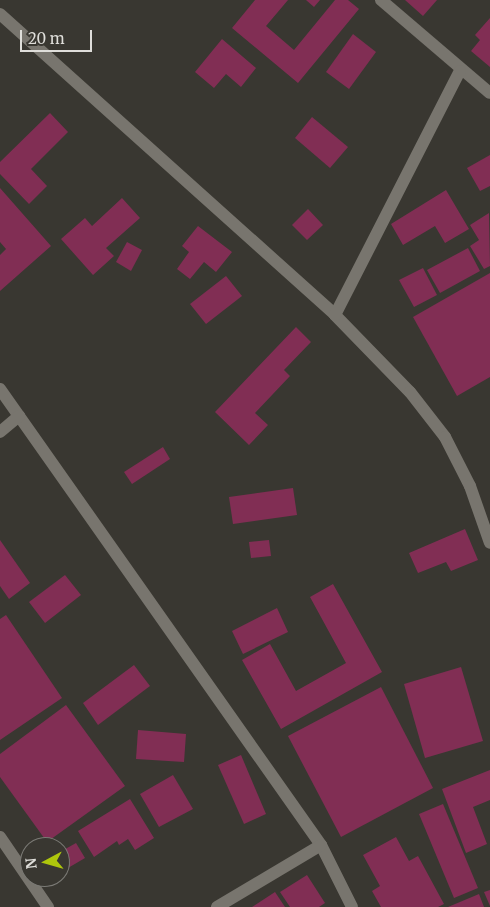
<!DOCTYPE html>
<html>
<head>
<meta charset="utf-8">
<style>
  body { margin:0 }
  #map { position:relative; width:490px; height:907px; overflow:hidden; background:#393731; font-family:Merriweather,serif }
  div>[style] { position:absolute }
  [style*='--x'] { left:calc(var(--x)*1px); top:calc(var(--y)*1px); width:calc(var(--w)*1px); rotate:calc(var(--a)*1deg) }
  .building>* { inset:0; background:#812e54 }
  .street>* { height:12px; margin:-6px; padding:0 6px; transform-origin:6px; border-radius:6px; background:#78756e }
  span { translate:-50% -50%; white-space:nowrap; text-align:center; line-height:1.15; -webkit-text-stroke:4px #393731; paint-order:stroke }
  .north { position:absolute; left:20px; top:837px; width:50px; height:50px; box-sizing:border-box; background:#393731; border:1px solid #7b7a75; border-radius:50%; rotate:264deg; font-size:14px; font-weight:700; line-height:20px; text-align:center; color:#dfdeda }
  .north::after { content:''; display:block; margin:auto; width:18px; height:22px; background:#aec60c; clip-path:polygon(50% 0,100% 100%,50% 72%,0 100%) }
  .scale { position:absolute; left:20px; top:30px; width:72px; height:22px; box-sizing:border-box; border:2px solid #dfdeda; border-top:0; padding-left:6px; font-size:15px; line-height:18px; white-space:nowrap; color:#dfdeda; -webkit-text-stroke:4px #393731; paint-order:stroke }
</style>
</head>
<body>
<div id="map">
  <div class="building">
    <i style="clip-path:polygon(255px 0,288px 0,266px 26px,294px 50px,335px 0,348px 0,359px 9px,298px 83px,232px 28px)"></i>
    <i style="clip-path:polygon(306px 0,320px 0,314px 7px)"></i>
    <i style="clip-path:polygon(405px 0,437px 0,423px 16px)"></i>
    <i style="clip-path:polygon(490px 18px,490px 67px,471px 51px,480px 40px,475px 35px)"></i>
    <i style="clip-path:polygon(353px 34px,376px 52px,349px 89px,326px 72px)"></i>
    <i style="clip-path:polygon(222px 39px,256px 68px,241px 87px,226px 74px,214px 88px,195px 72px)"></i>
    <i style="clip-path:polygon(50px 113px,68px 132px,31px 169px,47px 186px,29px 204px,0 174px,0 162px)"></i>
    <i style="clip-path:polygon(312px 117px,348px 147px,330px 168px,295px 138px)"></i>
    <i style="clip-path:polygon(490px 155px,490px 186px,480px 191px,467px 168px)"></i>
    <i style="clip-path:polygon(0 188px,51px 246px,0 291px,0 255px,6px 249px,0 242px)"></i>
    <i style="clip-path:polygon(446px 190px,469px 229px,445px 243px,435px 226px,403px 245px,391px 224px)"></i>
    <i style="clip-path:polygon(122px 198px,140px 218px,106px 248px,114px 256px,93px 275px,61px 239px,85px 218px,92px 226px)"></i>
    <i style="clip-path:polygon(308px 209px,323px 225px,307px 240px,292px 225px)"></i>
    <i style="clip-path:polygon(489px 213px,490px 266px,484px 269px,470px 246px,479px 240px,470px 225px)"></i>
    <i style="clip-path:polygon(198px 226px,232px 252px,216px 272px,204px 262px,190px 279px,177px 269px,189px 252px,182px 246px)"></i>
    <i style="clip-path:polygon(127px 242px,142px 250px,131px 271px,116px 262px)"></i>
    <i style="clip-path:polygon(468px 248px,480px 271px,440px 293px,427px 270px)"></i>
    <i style="clip-path:polygon(423px 268px,437px 295px,414px 307px,399px 280px)"></i>
    <i style="clip-path:polygon(490px 273px,490px 377px,457px 396px,413px 317px)"></i>
    <i style="clip-path:polygon(226px 276px,242px 296px,206px 324px,190px 304px)"></i>
    <i style="clip-path:polygon(296px 327px,311px 342px,284px 370px,290px 376px,255px 413px,268px 425px,249px 445px,215px 412px)"></i>
    <i style="clip-path:polygon(163px 447px,170px 459px,132px 484px,124px 472px)"></i>
    <i style="clip-path:polygon(293px 488px,297px 515px,233px 524px,229px 497px)"></i>
    <i style="clip-path:polygon(465px 529px,478px 560px,451px 571px,446px 562px,418px 573px,409px 553px)"></i>
    <i style="clip-path:polygon(0 540px,30px 583px,9px 599px,0 586px)"></i>
    <i style="clip-path:polygon(269px 540px,271px 556px,251px 558px,249px 542px)"></i>
    <i style="clip-path:polygon(65px 575px,81px 595px,45px 623px,29px 602px)"></i>
    <i style="clip-path:polygon(333px 584px,382px 672px,281px 729px,242px 660px,270px 644px,296px 691px,346px 663px,310px 597px)"></i>
    <i style="clip-path:polygon(277px 608px,288px 632px,243px 654px,232px 631px)"></i>
    <i style="clip-path:polygon(6px 615px,62px 698px,0 740px,0 619px)"></i>
    <i style="clip-path:polygon(134px 665px,150px 686px,98px 725px,83px 703px)"></i>
    <i style="clip-path:polygon(461px 667px,483px 741px,425px 758px,404px 684px)"></i>
    <i style="clip-path:polygon(381px 687px,433px 788px,341px 837px,288px 736px)"></i>
    <i style="clip-path:polygon(66px 705px,125px 786px,47px 842px,0 777px,0 754px)"></i>
    <i style="clip-path:polygon(138px 730px,186px 734px,184px 762px,136px 759px)"></i>
    <i style="clip-path:polygon(241px 755px,266px 814px,244px 824px,218px 765px)"></i>
    <i style="clip-path:polygon(490px 770px,490px 800px,473px 807px,487px 844px,466px 853px,442px 789px)"></i>
    <i style="clip-path:polygon(173px 775px,193px 809px,159px 827px,140px 794px)"></i>
    <i style="clip-path:polygon(130px 799px,154px 838px,135px 850px,128px 839px,119px 845px,117px 841px,94px 857px,78px 831px)"></i>
    <i style="clip-path:polygon(443px 804px,478px 888px,454px 898px,419px 814px)"></i>
    <i style="clip-path:polygon(396px 837px,409px 861px,418px 856px,444px 904px,438px 907px,381px 907px,372px 891px,380px 886px,363px 855px)"></i>
    <i style="clip-path:polygon(76px 843px,85px 858px,68px 868px,60px 852px)"></i>
    <i style="clip-path:polygon(307px 875px,325px 903px,319px 907px,290px 907px,280px 892px)"></i>
    <i style="clip-path:polygon(490px 890px,490px 906px,484px 892px)"></i>
    <i style="clip-path:polygon(275px 892px,285px 907px,252px 907px)"></i>
    <i style="clip-path:polygon(479px 894px,484px 907px,448px 907px)"></i>
  </div>
  <div class="street">
    <i style="--x:381;--y:0;--w:143;--a:40.5"></i>
    <i style="--x:0;--y:14;--w:450;--a:41.9"></i>
    <i style="--x:335;--y:315;--w:107;--a:45.8"></i>
    <i style="--x:410;--y:392;--w:57;--a:52.1"></i>
    <i style="--x:445;--y:437;--w:55;--a:63"></i>
    <i style="--x:470;--y:486;--w:60;--a:70.7"></i>
    <i style="--x:335;--y:315;--w:274;--a:-62.9"></i>
    <i style="--x:0;--y:389;--w:558;--a:54.86"></i>
    <i style="--x:321;--y:845;--w:69;--a:63.4"></i>
    <i style="--x:0;--y:432;--w:25;--a:-40"></i>
    <i style="--x:0;--y:837;--w:85;--a:55.6"></i>
    <i style="--x:217;--y:907;--w:121;--a:-30.8"></i>
  </div>
  <div class="north">N</div>
  <div class="scale">20 m</div>
</div>
</body>
</html>
